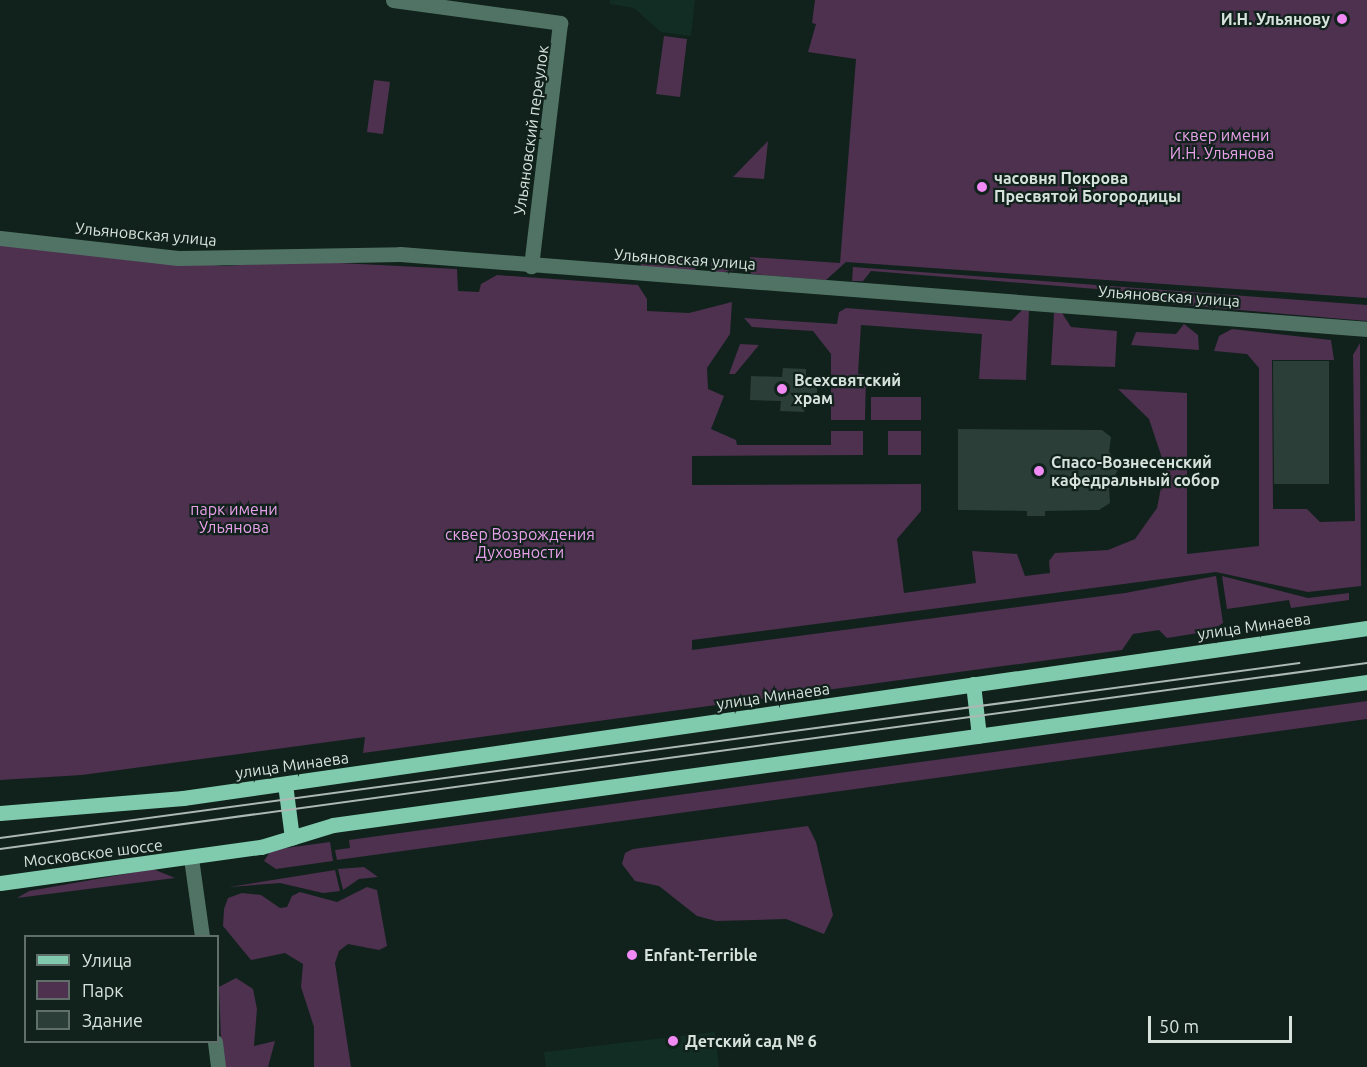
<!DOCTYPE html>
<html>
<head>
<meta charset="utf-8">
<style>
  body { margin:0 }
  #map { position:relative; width:1367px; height:1067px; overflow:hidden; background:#10221b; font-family:Ubuntu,sans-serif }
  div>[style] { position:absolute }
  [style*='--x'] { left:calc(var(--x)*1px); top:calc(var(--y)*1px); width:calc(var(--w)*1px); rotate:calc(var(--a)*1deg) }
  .built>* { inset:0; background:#122d23 }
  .green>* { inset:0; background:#4e304f }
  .building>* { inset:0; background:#2b3e37 }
  .minor>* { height:15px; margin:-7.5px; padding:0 7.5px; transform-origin:7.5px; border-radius:7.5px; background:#517365 }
  .major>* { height:15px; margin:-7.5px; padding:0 7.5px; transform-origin:7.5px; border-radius:7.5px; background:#80caae }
  .tram>* { height:1.5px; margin:-0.75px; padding:0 0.75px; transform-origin:0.75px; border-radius:0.75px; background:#acb8b3 }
  .dots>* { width:16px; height:16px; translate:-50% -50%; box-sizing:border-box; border:3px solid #10221b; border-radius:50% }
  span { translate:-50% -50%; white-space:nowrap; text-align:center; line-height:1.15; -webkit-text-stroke:4.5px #10221b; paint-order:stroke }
  .poi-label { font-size:16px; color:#d7e2dd; font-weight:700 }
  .right { translate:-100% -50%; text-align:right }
  .left { translate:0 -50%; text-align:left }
  .street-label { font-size:16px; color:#d7e2dd }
  .park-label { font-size:16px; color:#e9a0ea }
  .legend { position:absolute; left:24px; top:935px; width:195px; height:108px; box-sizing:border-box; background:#10221b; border:2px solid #606f69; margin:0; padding:8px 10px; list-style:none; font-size:18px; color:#d7e2dd }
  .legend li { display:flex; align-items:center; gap:12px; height:30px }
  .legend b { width:30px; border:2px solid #606f69 }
  .scale { position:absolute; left:1148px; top:1016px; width:144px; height:27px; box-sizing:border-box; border:3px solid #d7e2dd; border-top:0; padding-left:8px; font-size:18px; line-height:21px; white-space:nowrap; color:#d7e2dd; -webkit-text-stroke:4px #10221b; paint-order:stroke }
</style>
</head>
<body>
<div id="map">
  <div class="built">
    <i style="clip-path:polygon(610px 0,695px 0,691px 36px,661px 32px,634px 8px,610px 4px)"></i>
    <i style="clip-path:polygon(715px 1032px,719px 1067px,546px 1067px,544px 1052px)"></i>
  </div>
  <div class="green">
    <i style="clip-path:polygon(815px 0,1367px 0,1367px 298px,846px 262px,826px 280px,751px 274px,750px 257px,840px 263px,856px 59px,808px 52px,816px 24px,812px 23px)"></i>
    <i style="clip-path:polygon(664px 36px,687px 39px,680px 97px,656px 94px)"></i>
    <i style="clip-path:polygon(374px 80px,390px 82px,383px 134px,367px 132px)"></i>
    <i style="clip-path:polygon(768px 141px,764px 179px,733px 177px)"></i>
    <i style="clip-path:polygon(0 245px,224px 266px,301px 261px,457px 269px,458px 291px,479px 292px,481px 284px,497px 275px,638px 285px,647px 299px,647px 311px,689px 313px,732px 302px,730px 334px,707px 368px,708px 389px,724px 396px,711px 429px,736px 440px,737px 445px,831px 445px,831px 431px,863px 431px,863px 455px,692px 456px,692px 485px,921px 484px,921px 511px,897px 539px,904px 593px,976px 583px,972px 551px,1017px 554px,1025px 576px,1050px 573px,1049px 561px,1055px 553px,1108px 550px,1135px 539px,1157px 508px,1165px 467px,1149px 419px,1118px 389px,1187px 393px,1187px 554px,1259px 546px,1259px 368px,1247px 354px,1214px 351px,1219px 336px,1232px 329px,1331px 340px,1334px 360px,1272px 360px,1273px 509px,1307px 509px,1320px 522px,1355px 521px,1353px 355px,1360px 343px,1361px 586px,1308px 592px,1216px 572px,692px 640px,692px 650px,1125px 593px,1216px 576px,1223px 623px,1211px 631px,1167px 638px,1159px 630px,1133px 634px,1122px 650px,363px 753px,365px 737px,82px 775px,0 780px)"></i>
    <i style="clip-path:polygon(640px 255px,696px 261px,695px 273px,641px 267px)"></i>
    <i style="clip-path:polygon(711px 257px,738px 258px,737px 270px,711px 274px)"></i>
    <i style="clip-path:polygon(853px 267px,1367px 305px,1367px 321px,1170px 304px,1158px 294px,871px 271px,863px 281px,852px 281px)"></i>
    <i style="clip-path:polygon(846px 308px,1011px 321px,1022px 310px,1029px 311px,1026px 380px,979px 379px,982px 334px,861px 325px,858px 374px,866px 375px,865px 420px,831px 420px,831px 354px,813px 331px,752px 327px,744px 318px,837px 324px,839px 312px)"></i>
    <i style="clip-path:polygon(1054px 313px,1062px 313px,1071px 327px,1117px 331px,1115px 367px,1051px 365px)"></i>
    <i style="clip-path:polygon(1184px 324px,1198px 335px,1199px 350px,1131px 345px,1136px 332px,1176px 334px)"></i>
    <i style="clip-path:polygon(740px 344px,759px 345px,735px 374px,729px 374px)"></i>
    <i style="clip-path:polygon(871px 397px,921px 397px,921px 420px,871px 420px)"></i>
    <i style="clip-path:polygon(888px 431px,921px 431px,921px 455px,888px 455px)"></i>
    <i style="clip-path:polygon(1222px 576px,1308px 598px,1349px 593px,1349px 600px,1291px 608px,1289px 600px,1227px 609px)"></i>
    <i style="clip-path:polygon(1367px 701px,1367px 719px,337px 860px,335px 850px,350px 848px,349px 840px)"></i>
    <i style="clip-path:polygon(808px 826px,816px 842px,833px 915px,824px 934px,786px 919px,716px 921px,697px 916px,659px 886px,635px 881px,622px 864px,625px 853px,633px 849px)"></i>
    <i style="clip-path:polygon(330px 842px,333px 861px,276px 869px,264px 861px,271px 850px)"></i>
    <i style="clip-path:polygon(364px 867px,378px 877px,359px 879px,343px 890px,338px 869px)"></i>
    <i style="clip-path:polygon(153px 869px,175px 878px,17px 898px,29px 891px)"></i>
    <i style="clip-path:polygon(335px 870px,340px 891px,323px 893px,280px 883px,229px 887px)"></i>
    <i style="clip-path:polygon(367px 887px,377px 890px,387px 946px,379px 950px,348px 944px,339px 951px,335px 963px,351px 1067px,314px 1067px,314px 1027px,301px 987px,303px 964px,285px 953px,251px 960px,223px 926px,224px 909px,228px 898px,242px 893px,261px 895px,280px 908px,287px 907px,292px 896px,300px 892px,337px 902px)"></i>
    <i style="clip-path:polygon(236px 978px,253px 989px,257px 1009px,254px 1046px,275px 1041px,268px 1067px,222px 1067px,219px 987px)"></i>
  </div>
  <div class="building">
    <i style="clip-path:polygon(1273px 361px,1329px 361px,1329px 484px,1274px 484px)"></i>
    <i style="clip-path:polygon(783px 368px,806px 369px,806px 379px,818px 379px,816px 403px,805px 403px,804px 412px,780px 411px,781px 401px,750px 400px,751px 376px,782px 377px)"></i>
    <i style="clip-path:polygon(958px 429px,1102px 430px,1111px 437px,1109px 452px,1120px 466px,1109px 487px,1110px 503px,1099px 510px,1045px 511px,1045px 516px,1027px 516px,1027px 511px,958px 510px)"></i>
  </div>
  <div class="minor">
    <i style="--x:393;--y:0;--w:169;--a:7.8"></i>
    <i style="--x:560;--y:23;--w:245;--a:96.8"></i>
    <i style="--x:0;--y:238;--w:179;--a:6.4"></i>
    <i style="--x:178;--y:258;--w:222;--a:-1"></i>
    <i style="--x:400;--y:254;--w:970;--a:4.43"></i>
    <i style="--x:191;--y:858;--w:79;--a:82"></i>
    <i style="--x:215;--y:1042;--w:25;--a:83"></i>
  </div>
  <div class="major">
    <i style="--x:973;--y:684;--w:52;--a:83.4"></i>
    <i style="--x:285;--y:784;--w:54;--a:82.6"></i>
    <i style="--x:0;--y:813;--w:184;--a:-4.7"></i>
    <i style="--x:183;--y:798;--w:1196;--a:-8.17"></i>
    <i style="--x:0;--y:883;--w:263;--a:-7.9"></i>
    <i style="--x:261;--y:847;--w:75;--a:-17"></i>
    <i style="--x:333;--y:825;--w:1044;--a:-7.87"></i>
  </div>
  <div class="tram">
    <i style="--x:0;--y:838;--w:1311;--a:-7.67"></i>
    <i style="--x:0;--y:849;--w:1380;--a:-7.75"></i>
  </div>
  <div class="dots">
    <i style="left:1342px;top:19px;background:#f18af4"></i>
    <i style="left:982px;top:187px;background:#f18af4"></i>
    <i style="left:782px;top:389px;background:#f18af4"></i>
    <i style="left:1039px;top:471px;background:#f18af4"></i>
    <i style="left:632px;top:955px;background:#f18af4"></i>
    <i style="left:673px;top:1041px;background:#f18af4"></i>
  </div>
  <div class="poi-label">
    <span class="right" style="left:1330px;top:19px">И.Н. Ульянову</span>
    <span class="left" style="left:994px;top:187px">часовня Покрова<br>Пресвятой Богородицы</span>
    <span class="left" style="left:794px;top:389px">Всехсвятский<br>храм</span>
    <span class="left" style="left:1051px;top:471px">Спасо-Вознесенский<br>кафедральный собор</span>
    <span class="left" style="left:644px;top:955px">Enfant-Terrible</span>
    <span class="left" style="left:685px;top:1041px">Детский сад № 6</span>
  </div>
  <div class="street-label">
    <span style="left:531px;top:130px;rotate:-82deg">Ульяновский переулок</span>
    <span style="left:146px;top:234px;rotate:5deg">Ульяновская улица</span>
    <span style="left:685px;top:259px;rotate:4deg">Ульяновская улица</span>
    <span style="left:1169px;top:296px;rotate:4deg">Ульяновская улица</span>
    <span style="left:1254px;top:626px;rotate:-8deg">улица Минаева</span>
    <span style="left:773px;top:696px;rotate:-8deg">улица Минаева</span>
    <span style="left:292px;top:765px;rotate:-8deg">улица Минаева</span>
    <span style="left:93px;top:853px;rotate:-7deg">Московское шоссе</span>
  </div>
  <div class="park-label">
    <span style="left:1222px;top:144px">сквер имени<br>И.Н. Ульянова</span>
    <span style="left:234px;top:518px">парк имени<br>Ульянова</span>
    <span style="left:520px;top:543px">сквер Возрождения<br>Духовности</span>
  </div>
  <ul class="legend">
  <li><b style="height:8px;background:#80caae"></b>Улица</li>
  <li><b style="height:16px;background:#4e304f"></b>Парк</li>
  <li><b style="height:16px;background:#2b3e37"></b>Здание</li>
  </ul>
  <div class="scale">50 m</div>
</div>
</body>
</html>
